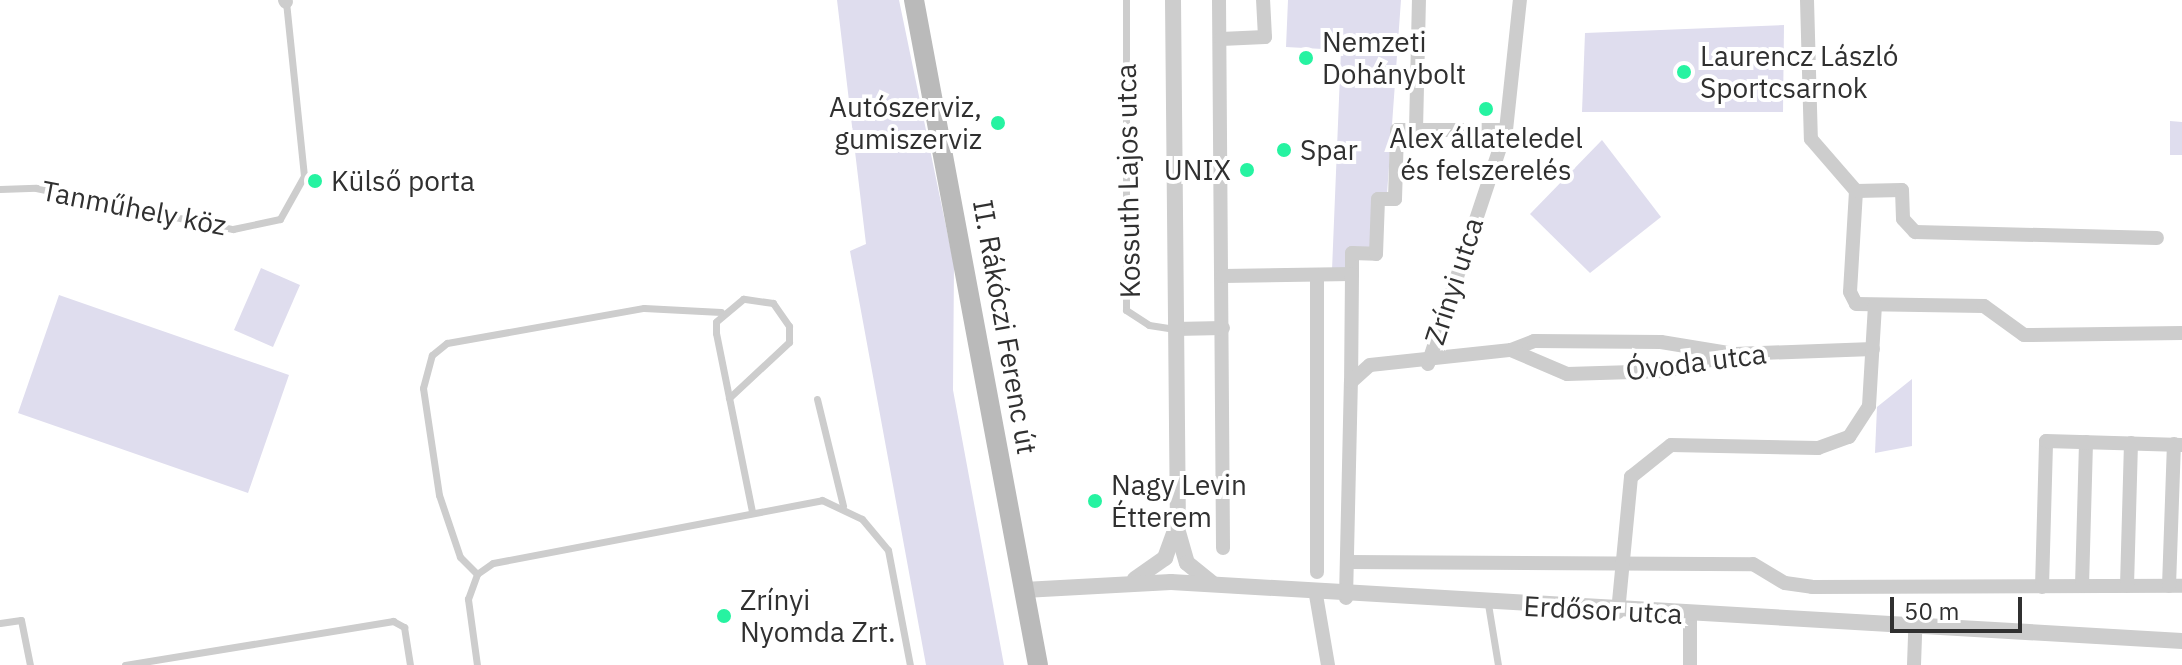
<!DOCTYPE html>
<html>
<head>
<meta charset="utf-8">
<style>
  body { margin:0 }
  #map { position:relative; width:2182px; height:665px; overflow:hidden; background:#fff; font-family:"IBM Plex Sans",sans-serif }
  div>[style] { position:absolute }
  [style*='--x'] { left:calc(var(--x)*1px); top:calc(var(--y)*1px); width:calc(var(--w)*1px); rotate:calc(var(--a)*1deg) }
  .green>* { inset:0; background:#dfddee }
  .service>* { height:7px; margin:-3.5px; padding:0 3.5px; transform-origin:3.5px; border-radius:3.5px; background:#cdcdcd }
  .minor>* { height:14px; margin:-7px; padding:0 7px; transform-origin:7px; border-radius:7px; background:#cdcdcd }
  .tertiary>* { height:16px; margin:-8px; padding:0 8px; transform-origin:8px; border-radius:8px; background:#cdcdcd }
  .secondary>* { height:20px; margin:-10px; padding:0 10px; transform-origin:10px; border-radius:10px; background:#bababa }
  .dots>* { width:22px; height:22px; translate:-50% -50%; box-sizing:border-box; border:4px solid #fff; border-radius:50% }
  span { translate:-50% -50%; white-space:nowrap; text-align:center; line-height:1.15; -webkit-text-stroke:8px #fff; paint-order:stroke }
  .poi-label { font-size:28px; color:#303030 }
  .left { translate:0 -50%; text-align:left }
  .right { translate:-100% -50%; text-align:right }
  .street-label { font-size:28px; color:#303030 }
  .scale { position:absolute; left:1890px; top:597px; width:132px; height:36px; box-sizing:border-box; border:4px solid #303030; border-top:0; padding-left:10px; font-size:24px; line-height:28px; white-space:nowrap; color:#303030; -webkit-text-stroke:6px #fff; paint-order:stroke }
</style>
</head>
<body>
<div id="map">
  <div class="green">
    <i style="clip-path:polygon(837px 0,899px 0,954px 265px,953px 390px,1004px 665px,926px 665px,850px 251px,866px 244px)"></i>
    <i style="clip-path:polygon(1288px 0,1401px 0,1387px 194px,1372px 248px,1348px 270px,1332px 270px,1341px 50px,1286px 47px)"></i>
    <i style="clip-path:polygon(1784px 25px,1783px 112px,1582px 112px,1585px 33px)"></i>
    <i style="clip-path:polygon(2170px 121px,2182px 122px,2182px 155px,2170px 155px)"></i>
    <i style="clip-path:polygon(1602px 140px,1661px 217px,1590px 273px,1530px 214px)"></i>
    <i style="clip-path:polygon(261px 268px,300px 285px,273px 347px,234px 330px)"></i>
    <i style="clip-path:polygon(59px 295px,289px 375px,248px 493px,18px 413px)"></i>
    <i style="clip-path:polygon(1912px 379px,1912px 446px,1875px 453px,1877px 407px)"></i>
  </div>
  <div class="service">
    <i style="--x:1126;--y:0;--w:310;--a:90"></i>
    <i style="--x:1126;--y:310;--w:27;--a:33"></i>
    <i style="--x:1149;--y:325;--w:26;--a:9"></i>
    <i style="--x:0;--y:189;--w:36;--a:-2"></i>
    <i style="--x:36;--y:188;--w:201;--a:11.8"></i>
    <i style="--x:233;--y:229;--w:48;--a:-12"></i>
    <i style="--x:280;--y:219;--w:49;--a:-60.8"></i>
    <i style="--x:304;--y:176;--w:175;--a:-95.9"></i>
    <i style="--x:729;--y:398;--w:82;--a:-43"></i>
    <i style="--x:789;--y:342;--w:16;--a:-90"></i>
    <i style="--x:789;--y:326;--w:28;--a:-125"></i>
    <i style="--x:773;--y:303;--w:30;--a:-172"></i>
    <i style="--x:743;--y:299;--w:35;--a:140"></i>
    <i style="--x:716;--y:322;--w:11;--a:90"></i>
    <i style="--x:716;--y:333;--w:182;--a:78.6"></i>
    <i style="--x:817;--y:399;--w:110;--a:76.3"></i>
    <i style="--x:477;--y:574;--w:24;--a:-135"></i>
    <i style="--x:460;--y:557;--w:65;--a:-108.7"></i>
    <i style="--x:439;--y:495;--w:108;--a:-98.5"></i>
    <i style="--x:423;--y:388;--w:34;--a:-75"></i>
    <i style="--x:432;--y:355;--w:19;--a:-39"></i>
    <i style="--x:447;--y:343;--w:200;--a:-10.1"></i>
    <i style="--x:644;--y:308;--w:77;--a:3"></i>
    <i style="--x:1488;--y:604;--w:62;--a:80.7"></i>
    <i style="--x:0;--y:623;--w:21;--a:-8"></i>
    <i style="--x:21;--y:620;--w:46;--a:78.7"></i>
    <i style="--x:125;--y:665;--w:272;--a:-9.3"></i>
    <i style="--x:393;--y:621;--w:13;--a:29"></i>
    <i style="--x:404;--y:627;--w:38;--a:81"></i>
    <i style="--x:477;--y:665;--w:67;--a:-97.8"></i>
    <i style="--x:468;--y:599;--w:27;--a:-70"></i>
    <i style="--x:477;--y:574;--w:19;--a:-35"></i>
    <i style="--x:493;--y:563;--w:335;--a:-10.8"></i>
    <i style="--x:822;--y:500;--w:44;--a:25.4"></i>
    <i style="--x:862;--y:519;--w:40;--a:50"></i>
    <i style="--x:888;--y:550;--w:117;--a:79.2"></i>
  </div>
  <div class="minor">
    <i style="--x:285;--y:0;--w:2;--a:63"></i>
    <i style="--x:1219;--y:0;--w:548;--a:89.58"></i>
    <i style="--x:1807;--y:0;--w:139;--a:88.4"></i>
    <i style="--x:1811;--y:139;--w:69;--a:49.1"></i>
    <i style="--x:1856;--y:191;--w:101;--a:93.4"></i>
    <i style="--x:1850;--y:292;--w:13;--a:63"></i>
    <i style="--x:1856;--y:304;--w:128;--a:0.9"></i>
    <i style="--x:1984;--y:306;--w:49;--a:35.9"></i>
    <i style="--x:2024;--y:335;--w:158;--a:-0.7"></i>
    <i style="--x:1221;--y:39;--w:44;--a:-2.6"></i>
    <i style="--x:1265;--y:37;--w:37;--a:-93"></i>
    <i style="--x:1416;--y:130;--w:90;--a:0"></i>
    <i style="--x:1856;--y:191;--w:46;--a:-1.2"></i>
    <i style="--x:1902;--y:190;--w:29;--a:88"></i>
    <i style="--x:1903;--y:219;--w:18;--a:47"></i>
    <i style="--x:1915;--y:232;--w:242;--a:1.4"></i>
    <i style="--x:1352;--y:274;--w:21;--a:-90"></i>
    <i style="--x:1352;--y:253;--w:24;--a:2"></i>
    <i style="--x:1376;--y:254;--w:55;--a:-87.9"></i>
    <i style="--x:1378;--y:199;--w:17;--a:0"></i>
    <i style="--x:1395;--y:199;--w:69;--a:-88.3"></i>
    <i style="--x:1397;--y:130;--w:19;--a:0"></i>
    <i style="--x:1416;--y:130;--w:130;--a:-88.7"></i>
    <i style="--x:1223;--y:276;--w:129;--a:-0.9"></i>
    <i style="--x:1352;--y:274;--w:108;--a:90.5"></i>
    <i style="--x:1175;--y:329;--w:48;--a:-1.2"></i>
    <i style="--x:1511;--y:350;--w:25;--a:-21"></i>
    <i style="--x:1534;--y:341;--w:127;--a:0.5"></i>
    <i style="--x:1661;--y:342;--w:68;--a:9.3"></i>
    <i style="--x:1428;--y:364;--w:247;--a:-71.6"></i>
    <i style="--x:1506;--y:130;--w:131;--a:-83.9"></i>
    <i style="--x:1347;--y:562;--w:406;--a:0.3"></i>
    <i style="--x:1753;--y:564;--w:37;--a:31"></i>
    <i style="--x:1785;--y:583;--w:27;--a:8"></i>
    <i style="--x:1812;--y:587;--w:370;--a:-0.2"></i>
    <i style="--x:1317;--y:572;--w:297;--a:-90"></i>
    <i style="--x:2082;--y:586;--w:144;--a:-88.4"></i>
    <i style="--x:2127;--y:586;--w:143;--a:-88.4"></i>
    <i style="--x:2169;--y:586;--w:142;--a:-88"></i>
    <i style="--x:2042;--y:587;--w:146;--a:-88.4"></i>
    <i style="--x:2046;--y:441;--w:136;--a:1.7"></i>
    <i style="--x:1316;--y:595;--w:71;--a:80.3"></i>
    <i style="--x:1346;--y:598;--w:216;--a:-88.7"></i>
    <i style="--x:1351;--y:382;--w:25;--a:-42"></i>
    <i style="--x:1370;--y:365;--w:142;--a:-6.1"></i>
    <i style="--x:1511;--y:350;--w:61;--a:23.2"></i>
    <i style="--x:1567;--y:374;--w:99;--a:-1.7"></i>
    <i style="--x:1666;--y:371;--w:71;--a:-13.8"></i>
    <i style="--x:1735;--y:354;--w:138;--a:-2.1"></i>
    <i style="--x:1618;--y:612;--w:136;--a:-84.5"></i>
    <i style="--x:1631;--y:477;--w:51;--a:-38.7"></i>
    <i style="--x:1671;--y:445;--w:147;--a:1.2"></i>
    <i style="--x:1818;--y:448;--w:33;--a:-20"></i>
    <i style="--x:1849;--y:437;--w:37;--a:-57"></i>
    <i style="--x:1869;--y:406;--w:101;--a:-86.6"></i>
    <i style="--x:1690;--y:615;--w:50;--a:90"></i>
    <i style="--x:1914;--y:665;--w:38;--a:-88"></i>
  </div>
  <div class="tertiary">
    <i style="--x:1173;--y:0;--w:532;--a:89.46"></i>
    <i style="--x:1178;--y:532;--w:32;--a:74"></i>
    <i style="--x:1187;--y:563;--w:33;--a:39"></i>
    <i style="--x:1135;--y:579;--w:37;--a:-35"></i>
    <i style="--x:1165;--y:558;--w:32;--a:-70"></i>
    <i style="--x:1024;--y:590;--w:147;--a:-3.1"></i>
    <i style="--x:1171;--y:582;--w:1013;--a:3.34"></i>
  </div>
  <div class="secondary">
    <i style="--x:914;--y:0;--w:676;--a:79.44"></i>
  </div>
  <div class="dots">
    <i style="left:1306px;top:58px;background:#26f3a1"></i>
    <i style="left:1684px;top:72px;background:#26f3a1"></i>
    <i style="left:1486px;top:109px;background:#26f3a1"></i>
    <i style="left:998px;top:123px;background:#26f3a1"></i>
    <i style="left:1284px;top:150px;background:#26f3a1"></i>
    <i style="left:1247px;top:170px;background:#26f3a1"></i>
    <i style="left:315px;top:181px;background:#26f3a1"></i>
    <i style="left:1095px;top:501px;background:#26f3a1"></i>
    <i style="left:724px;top:616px;background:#26f3a1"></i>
  </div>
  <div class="poi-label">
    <span class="left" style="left:1322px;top:58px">Nemzeti<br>Dohánybolt</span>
    <span class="left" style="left:1700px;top:72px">Laurencz László<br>Sportcsarnok</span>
    <span class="right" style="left:982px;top:123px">Autószerviz,<br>gumiszerviz</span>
    <span style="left:1486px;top:154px">Alex állateledel<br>és felszerelés</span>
    <span class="left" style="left:1300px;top:150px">Spar</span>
    <span class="right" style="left:1231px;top:170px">UNIX</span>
    <span class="left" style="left:331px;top:181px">Külső porta</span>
    <span class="left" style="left:1111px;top:501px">Nagy Levin<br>Étterem</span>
    <span class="left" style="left:740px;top:616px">Zrínyi<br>Nyomda Zrt.</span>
  </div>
  <div class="street-label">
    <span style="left:1128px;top:181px;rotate:-91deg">Kossuth Lajos utca</span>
    <span style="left:134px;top:208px;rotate:11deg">Tanműhely köz</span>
    <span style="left:1454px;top:281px;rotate:-72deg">Zrínyi utca</span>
    <span style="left:1005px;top:327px;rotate:80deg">II. Rákóczi Ferenc út</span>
    <span style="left:1696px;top:362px;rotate:-7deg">Óvoda utca</span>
    <span style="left:1603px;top:610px;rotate:3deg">Erdősor utca</span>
  </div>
  <div class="scale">50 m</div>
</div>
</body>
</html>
